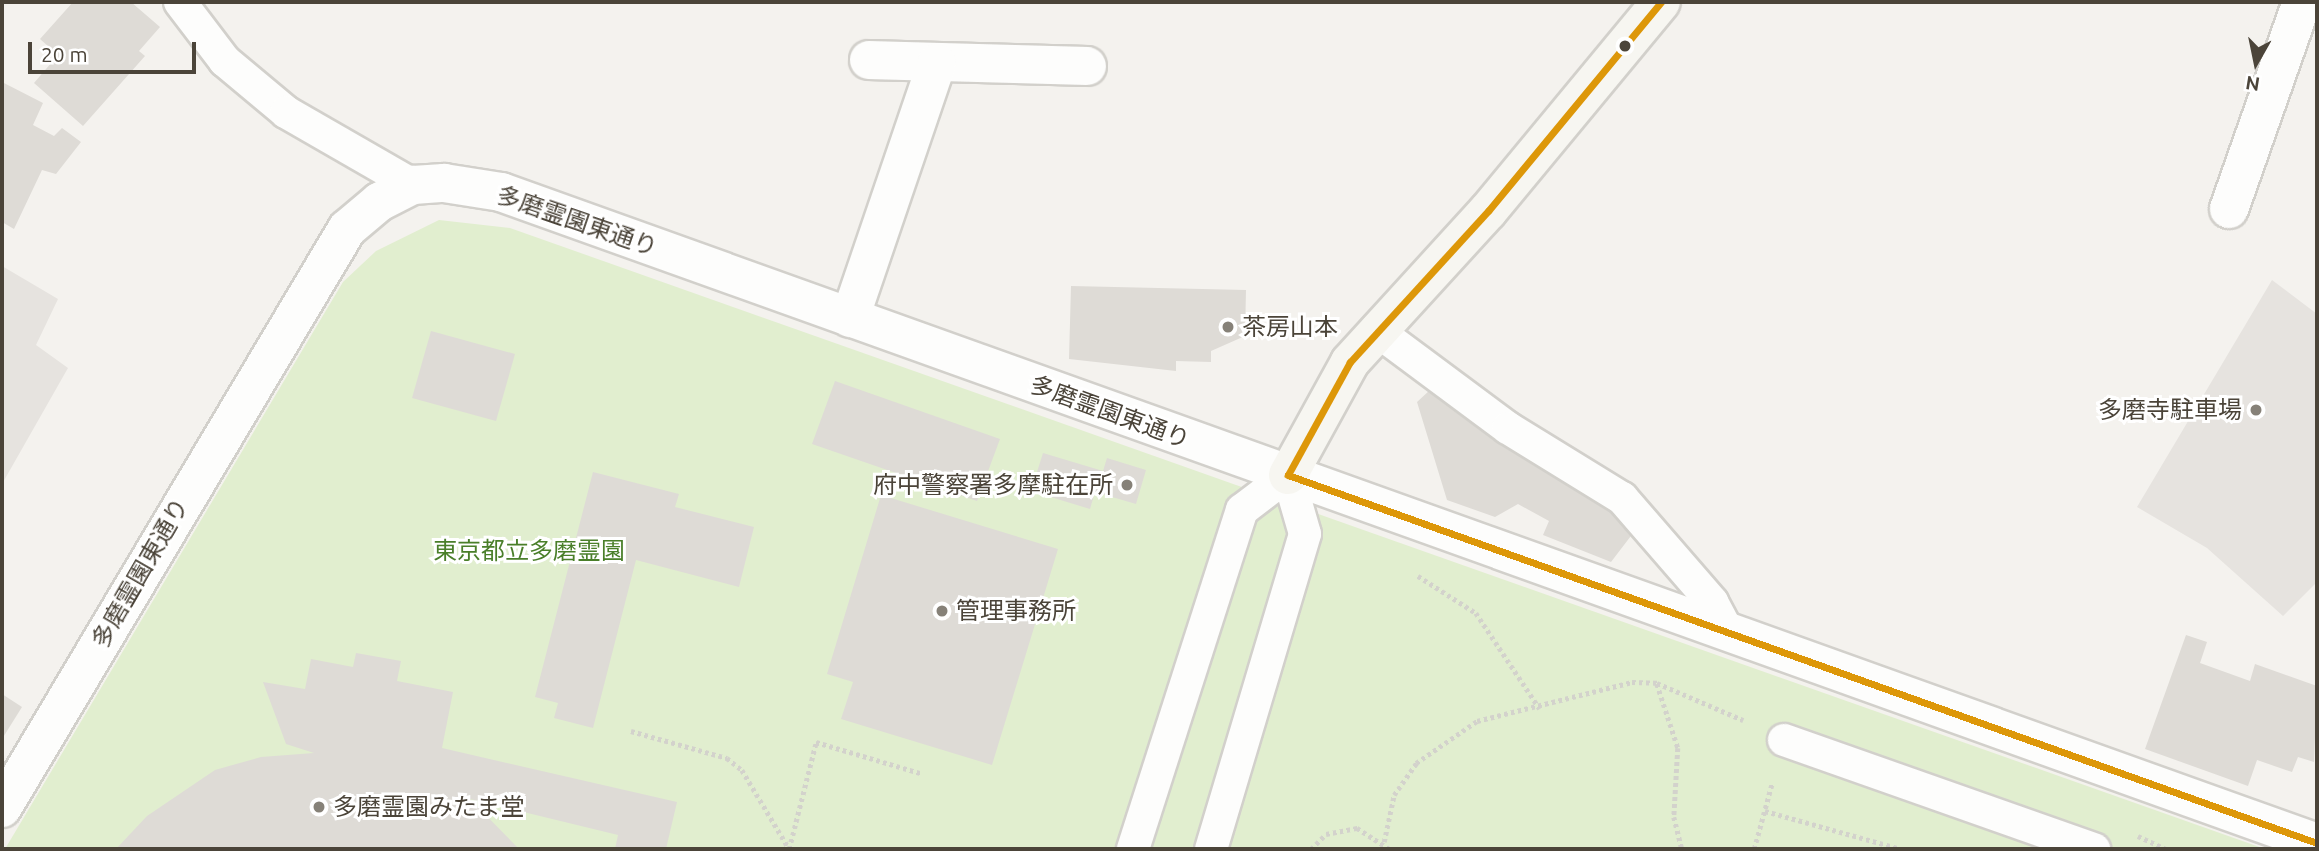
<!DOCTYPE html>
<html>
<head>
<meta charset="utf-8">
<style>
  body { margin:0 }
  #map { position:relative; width:2319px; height:851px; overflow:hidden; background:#f4f2ee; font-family:Ubuntu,"Noto Sans JP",sans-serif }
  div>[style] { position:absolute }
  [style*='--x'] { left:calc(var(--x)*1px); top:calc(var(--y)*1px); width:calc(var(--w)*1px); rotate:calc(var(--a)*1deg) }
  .green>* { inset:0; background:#e1eecf }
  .parking>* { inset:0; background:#e6e3df }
  .building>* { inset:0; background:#dedbd6 }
  .path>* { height:4.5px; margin-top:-2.25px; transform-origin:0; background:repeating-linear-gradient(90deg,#d3d2cc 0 3.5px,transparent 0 7px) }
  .roads { filter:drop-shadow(2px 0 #d2d0cb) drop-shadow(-2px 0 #d2d0cb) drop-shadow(0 2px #d2d0cb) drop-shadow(0 -2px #d2d0cb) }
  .lane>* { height:32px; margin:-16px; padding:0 16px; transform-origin:16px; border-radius:16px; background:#fdfdfc }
  .street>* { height:38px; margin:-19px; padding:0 19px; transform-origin:19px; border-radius:19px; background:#fdfdfc }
  .secondary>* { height:38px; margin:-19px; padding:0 19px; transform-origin:19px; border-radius:19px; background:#f7f6f1 }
  .bus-1>* { height:7px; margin:-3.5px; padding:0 3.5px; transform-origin:3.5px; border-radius:3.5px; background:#dd9709 }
  .dots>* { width:19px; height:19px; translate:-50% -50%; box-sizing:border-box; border:4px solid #fff; border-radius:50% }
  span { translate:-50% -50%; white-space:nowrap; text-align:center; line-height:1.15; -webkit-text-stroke:6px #fff; paint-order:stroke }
  .street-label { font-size:24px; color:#4b4439 }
  .poi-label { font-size:24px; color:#4b4439 }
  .left { translate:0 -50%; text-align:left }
  .right { translate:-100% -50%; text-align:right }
  .park-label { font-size:24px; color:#4a7f2a }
  .frame { position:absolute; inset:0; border:4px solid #4b4439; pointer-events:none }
  .north { position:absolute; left:2221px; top:28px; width:70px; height:70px; -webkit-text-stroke:5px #fff; paint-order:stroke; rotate:189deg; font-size:19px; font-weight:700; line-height:28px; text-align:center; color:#4b4439 }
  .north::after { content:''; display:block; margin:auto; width:24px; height:32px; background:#4b4439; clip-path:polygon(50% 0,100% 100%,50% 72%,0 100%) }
  .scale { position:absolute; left:28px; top:42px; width:168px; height:32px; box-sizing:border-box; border:4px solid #4b4439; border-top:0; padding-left:9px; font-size:21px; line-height:24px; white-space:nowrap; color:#4b4439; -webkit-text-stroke:5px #fff; paint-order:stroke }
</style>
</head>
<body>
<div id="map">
  <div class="green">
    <i style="clip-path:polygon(439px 220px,510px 228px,2265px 849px,5px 849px,343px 282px,376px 251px)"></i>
  </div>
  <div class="parking">
    <i style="clip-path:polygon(2px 266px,58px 299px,36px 345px,68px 368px,2px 484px)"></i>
    <i style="clip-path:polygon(2272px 280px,2317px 314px,2317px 582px,2283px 616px,2207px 548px,2137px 507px)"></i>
  </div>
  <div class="building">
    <i style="clip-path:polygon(73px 2px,131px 2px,160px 27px,139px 51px,145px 56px,83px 126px,34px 83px,58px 55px,40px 39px)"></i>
    <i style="clip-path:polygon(2px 82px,43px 103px,33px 125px,54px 136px,62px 128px,81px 142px,56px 174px,42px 170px,14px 229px,2px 222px)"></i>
    <i style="clip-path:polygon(1071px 286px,1246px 290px,1245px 336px,1211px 351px,1211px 362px,1176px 361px,1176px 371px,1069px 359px)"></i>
    <i style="clip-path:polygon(431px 331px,515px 354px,496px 421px,412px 398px)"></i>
    <i style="clip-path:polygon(835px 381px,1000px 439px,977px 501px,812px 444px)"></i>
    <i style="clip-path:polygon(1430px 390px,1619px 510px,1637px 528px,1611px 562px,1543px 535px,1549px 521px,1518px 504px,1495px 517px,1447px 500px,1417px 402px)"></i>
    <i style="clip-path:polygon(1043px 453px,1103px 471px,1107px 458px,1146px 470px,1136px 504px,1095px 492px,1090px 509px,1031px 491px)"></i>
    <i style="clip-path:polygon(593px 472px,679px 494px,675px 507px,754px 527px,739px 587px,636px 560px,593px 728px,554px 718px,558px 703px,535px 697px)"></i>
    <i style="clip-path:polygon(881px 495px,1058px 549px,992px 765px,841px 719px,853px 682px,827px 674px)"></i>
    <i style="clip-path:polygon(2186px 635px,2207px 642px,2200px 663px,2250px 681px,2255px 664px,2317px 686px,2314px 762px,2298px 757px,2292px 772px,2257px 760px,2248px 786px,2145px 749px)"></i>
    <i style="clip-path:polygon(356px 653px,401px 661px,397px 681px,453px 692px,442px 748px,677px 802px,666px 849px,615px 849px,618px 835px,470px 799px,519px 849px,116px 849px,147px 816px,215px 770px,261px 757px,314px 753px,286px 744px,263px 682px,305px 689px,311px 659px,353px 667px)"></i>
    <i style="clip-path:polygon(2px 694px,22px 707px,2px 739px)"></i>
  </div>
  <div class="path">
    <i style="--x:1418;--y:576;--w:69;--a:32.5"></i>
    <i style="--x:1476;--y:613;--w:115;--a:56.3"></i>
    <i style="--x:1657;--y:684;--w:67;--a:71.8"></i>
    <i style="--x:1678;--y:748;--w:69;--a:93.3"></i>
    <i style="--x:1674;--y:817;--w:33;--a:76"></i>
    <i style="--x:631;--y:731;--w:100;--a:15.7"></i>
    <i style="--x:727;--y:758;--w:19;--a:39"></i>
    <i style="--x:742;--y:770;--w:90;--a:59.1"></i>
    <i style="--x:1765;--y:811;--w:141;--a:15.6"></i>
    <i style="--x:2138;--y:836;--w:31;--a:25"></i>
    <i style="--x:1384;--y:842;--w:48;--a:-78"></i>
    <i style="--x:1394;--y:795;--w:39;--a:-55"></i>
    <i style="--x:1416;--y:763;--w:74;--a:-34.5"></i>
    <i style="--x:1477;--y:721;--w:160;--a:-14.1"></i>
    <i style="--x:1632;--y:682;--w:25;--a:2"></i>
    <i style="--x:1657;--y:683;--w:94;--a:23.3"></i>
    <i style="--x:789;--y:849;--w:110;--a:-75.8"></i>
    <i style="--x:816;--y:742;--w:109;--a:16.6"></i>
    <i style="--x:1311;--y:849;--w:21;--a:-45"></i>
    <i style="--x:1326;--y:834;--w:32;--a:-11"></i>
    <i style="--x:1357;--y:828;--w:38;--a:33"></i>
    <i style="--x:1754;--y:849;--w:68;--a:-74.7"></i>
  </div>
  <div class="roads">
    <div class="lane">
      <i style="--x:180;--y:2;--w:74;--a:52.7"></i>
      <i style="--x:225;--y:61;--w:80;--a:39.9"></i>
      <i style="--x:286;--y:112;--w:146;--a:29.9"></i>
      <i style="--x:1376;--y:330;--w:164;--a:36.6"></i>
      <i style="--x:1508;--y:428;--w:134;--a:31.6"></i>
      <i style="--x:1622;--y:498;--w:138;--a:49.1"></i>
      <i style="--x:1712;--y:602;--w:34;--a:62"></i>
      <i style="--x:1784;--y:740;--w:329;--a:19.4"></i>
      <i style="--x:1133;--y:849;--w:356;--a:-72.2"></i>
      <i style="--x:1242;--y:510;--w:58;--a:-37.3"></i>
      <i style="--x:1288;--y:475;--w:61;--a:73.9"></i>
      <i style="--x:1305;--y:534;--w:329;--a:106.6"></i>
    </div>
    <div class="street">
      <i style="--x:869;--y:60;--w:218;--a:1.6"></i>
      <i style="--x:2229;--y:209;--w:219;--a:-70.6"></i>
      <i style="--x:850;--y:318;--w:269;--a:-71.2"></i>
      <i style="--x:2;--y:808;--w:674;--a:-59.21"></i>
      <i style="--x:347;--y:229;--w:42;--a:-40.2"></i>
      <i style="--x:379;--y:202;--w:38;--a:-27"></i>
      <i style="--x:413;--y:185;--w:31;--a:-4"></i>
      <i style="--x:444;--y:183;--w:58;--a:9"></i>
      <i style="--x:501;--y:192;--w:1929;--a:19.72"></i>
    </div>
    <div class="secondary">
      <i style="--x:1288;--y:475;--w:129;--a:-61.2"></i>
      <i style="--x:1350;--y:362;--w:205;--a:-47.6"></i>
      <i style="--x:1488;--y:211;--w:271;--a:-50.4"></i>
    </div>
  </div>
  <div class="bus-1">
    <i style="--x:1661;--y:2;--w:271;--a:129.6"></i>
    <i style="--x:1488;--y:211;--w:205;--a:132.4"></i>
    <i style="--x:1350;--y:362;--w:129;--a:118.8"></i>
    <i style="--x:1288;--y:475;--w:1093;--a:19.68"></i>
  </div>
  <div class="dots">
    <i style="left:1625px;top:46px;background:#4b4439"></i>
    <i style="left:1228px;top:327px;background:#868178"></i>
    <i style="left:2256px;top:410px;background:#868178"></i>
    <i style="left:1127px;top:485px;background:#868178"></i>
    <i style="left:942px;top:611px;background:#868178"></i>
    <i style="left:319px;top:807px;background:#868178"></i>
  </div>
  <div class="street-label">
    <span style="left:577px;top:221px;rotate:19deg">多磨霊園東通り</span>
    <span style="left:1110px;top:412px;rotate:20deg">多磨霊園東通り</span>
    <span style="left:140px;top:573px;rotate:-60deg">多磨霊園東通り</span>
  </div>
  <div class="poi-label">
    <span class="left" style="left:1242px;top:327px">茶房山本</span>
    <span class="right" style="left:2242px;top:410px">多磨寺駐車場</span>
    <span class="right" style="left:1113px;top:485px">府中警察署多摩駐在所</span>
    <span class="left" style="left:956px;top:611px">管理事務所</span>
    <span class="left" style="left:333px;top:807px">多磨霊園みたま堂</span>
  </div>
  <div class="park-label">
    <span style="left:529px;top:551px">東京都立多磨霊園</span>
  </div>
  <div class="frame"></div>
  <div class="north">N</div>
  <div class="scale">20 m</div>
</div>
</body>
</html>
